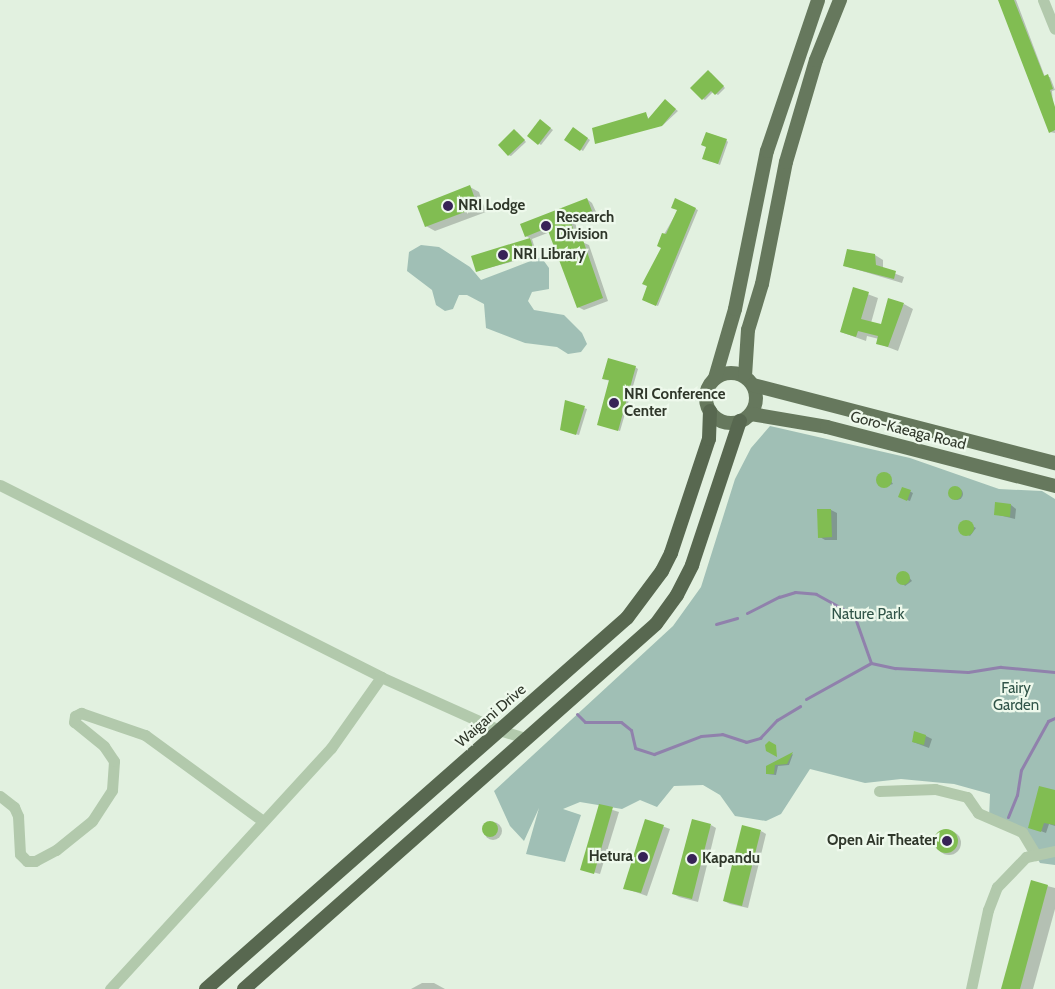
<!DOCTYPE html>
<html>
<head>
<meta charset="utf-8">
<style>
  body { margin:0 }
  #map { position:relative; width:1055px; height:989px; overflow:hidden; background:#e2f1e0; font-family:Cabin,sans-serif }
  div>[style] { position:absolute }
  [style*='--x'] { left:calc(var(--x)*1px); top:calc(var(--y)*1px); width:calc(var(--w)*1px); rotate:calc(var(--a)*1deg) }
  .green>* { inset:0; background:#a0bfb5 }
  .shadow>* { inset:0; background:#0003 }
  .round { border-radius:50% }
  .stream>* { height:3px; margin:-1.5px; padding:0 1.5px; transform-origin:1.5px; border-radius:1.5px; background:#9081ac }
  .building>* { inset:0; background:#81bd52 }
  .minor>* { height:11px; margin:-5.5px; padding:0 5.5px; transform-origin:5.5px; border-radius:5.5px; background:#b2c9ac }
  .primary>* { height:14px; margin:-7px; padding:0 7px; transform-origin:7px; border-radius:7px; background:#66785d }
  .primary>.ring { margin:-7px; padding:0; box-sizing:content-box; background:none; border:14px solid #66785d; border-radius:50% }
  .trunk>* { height:14px; margin:-7px; padding:0 7px; transform-origin:7px; border-radius:7px; background:#586850 }
  .dots>* { width:14px; height:14px; translate:-50% -50%; box-sizing:border-box; border:2px solid #eef9ec; border-radius:50% }
  span { translate:-50% -50%; white-space:nowrap; text-align:center; line-height:1.15; -webkit-text-stroke:4.5px #eef9ec; paint-order:stroke }
  .poi-label { font-size:15px; color:#2f372a; font-weight:700 }
  .left { translate:0 -50%; text-align:left }
  .right { translate:-100% -50%; text-align:right }
  .street-label { font-size:15px; color:#2f372a }
  .park-label { font-size:15px; color:#305448 }
</style>
</head>
<body>
<div id="map">
  <div class="green">
    <i style="clip-path:polygon(421px 245px,439px 247px,470px 267px,481px 280px,541px 257px,549px 268px,549px 289px,532px 292px,528px 301px,534px 310px,564px 315px,582px 333px,587px 344px,581px 352px,568px 354px,557px 347px,525px 343px,486px 328px,484px 304px,467px 295px,459px 295px,453px 309px,445px 311px,436px 305px,432px 290px,407px 271px,409px 252px)"></i>
    <i style="clip-path:polygon(770px 426px,910px 458px,999px 489px,1042px 491px,1055px 499px,1055px 865px,1040px 863px,1020px 828px,989px 818px,990px 794px,954px 784px,901px 779px,865px 783px,810px 769px,781px 814px,766px 821px,735px 816px,720px 795px,703px 785px,674px 786px,657px 807px,640px 800px,622px 809px,580px 802px,563px 809px,581px 815px,565px 862px,526px 854px,539px 808px,524px 841px,510px 826px,494px 791px,673px 626px,701px 587px,735px 479px,751px 448px)"></i>
  </div>
  <div class="shadow">
    <i style="clip-path:polygon(994px 0,1016px 0,1045px 77px,1050px 77px,1055px 90px,1052px 91px,1055px 133px,1050px 132px,1000px 0)"></i>
    <i style="clip-path:polygon(711px 73px,725px 88px,718px 95px,713px 92px,705px 100px,703px 99px)"></i>
    <i style="clip-path:polygon(667px 102px,678px 111px,663px 125px,596px 143px,645px 113px,649px 119px)"></i>
    <i style="clip-path:polygon(542px 122px,553px 130px,541px 145px,528px 136px)"></i>
    <i style="clip-path:polygon(573px 128px,590px 140px,583px 151px,565px 139px)"></i>
    <i style="clip-path:polygon(517px 132px,526px 142px,511px 156px,508px 155px)"></i>
    <i style="clip-path:polygon(726px 140px,728px 142px,720px 165px,706px 159px)"></i>
    <i style="clip-path:polygon(470px 187px,479px 192px,486px 212px,435px 231px,426px 226px)"></i>
    <i style="clip-path:polygon(587px 199px,592px 203px,597px 214px,575px 223px,582px 242px,589px 245px,608px 301px,584px 310px,578px 307px,550px 232px,532px 239px,537px 255px,477px 271px,473px 257px,531px 239px,526px 236px)"></i>
    <i style="clip-path:polygon(676px 200px,698px 210px,658px 306px,646px 301px,663px 248px,658px 245px,678px 210px)"></i>
    <i style="clip-path:polygon(875px 255px,883px 260px,883px 269px,904px 277px,902px 283px,845px 266px)"></i>
    <i style="clip-path:polygon(854px 289px,878px 298px,871px 323px,882px 326px,904px 304px,913px 309px,898px 351px,877px 343px,879px 339px,867px 336px,866px 341px,841px 332px)"></i>
    <i style="clip-path:polygon(635px 367px,638px 369px,620px 431px,601px 425px,610px 381px,603px 379px)"></i>
    <i style="clip-path:polygon(566px 402px,587px 409px,579px 435px,564px 431px)"></i>
    <i style="clip-path:polygon(886px 474px,893px 484px,883px 487px,879px 476px)"></i>
    <i style="clip-path:polygon(903px 488px,913px 493px,910px 501px,902px 498px)"></i>
    <i class="round" style="left:951px;top:488px;width:12px;height:12px"></i>
    <i style="clip-path:polygon(1011px 505px,1016px 509px,1015px 519px,995px 514px)"></i>
    <i style="clip-path:polygon(831px 510px,837px 513px,837px 540px,825px 540px,820px 537px)"></i>
    <i style="clip-path:polygon(964px 521px,976px 528px,970px 536px,959px 529px)"></i>
    <i style="clip-path:polygon(905px 572px,912px 581px,905px 586px,898px 577px)"></i>
    <i style="clip-path:polygon(926px 736px,932px 739px,929px 748px,913px 742px)"></i>
    <i style="clip-path:polygon(793px 754px,789px 765px,778px 766px,776px 775px,767px 774px,767px 767px)"></i>
    <i style="clip-path:polygon(1055px 791px,1055px 826px,1049px 824px,1046px 833px,1030px 827px)"></i>
    <i style="clip-path:polygon(600px 806px,619px 812px,600px 874px,581px 869px)"></i>
    <i style="clip-path:polygon(646px 820px,670px 829px,647px 896px,624px 888px)"></i>
    <i class="round" style="left:484px;top:822px;width:18px;height:18px"></i>
    <i style="clip-path:polygon(711px 825px,716px 828px,698px 902px,679px 897px,674px 894px)"></i>
    <i class="round" style="left:937px;top:831px;width:24px;height:24px"></i>
    <i style="clip-path:polygon(761px 831px,766px 834px,748px 908px,730px 904px,724px 901px)"></i>
    <i style="clip-path:polygon(1032px 882px,1055px 888px,1055px 909px,1033px 989px,1002px 989px)"></i>
    <i style="clip-path:polygon(422px 983px,434px 983px,445px 989px,411px 989px)"></i>
  </div>
  <div class="stream">
    <i style="--x:747;--y:613;--w:36;--a:-27"></i>
    <i style="--x:779;--y:597;--w:17;--a:-17"></i>
    <i style="--x:795;--y:592;--w:21;--a:5"></i>
    <i style="--x:816;--y:594;--w:43;--a:28.9"></i>
    <i style="--x:854;--y:615;--w:51;--a:70.5"></i>
    <i style="--x:716;--y:624;--w:22;--a:-16"></i>
    <i style="--x:806;--y:699;--w:74;--a:-29"></i>
    <i style="--x:871;--y:663;--w:25;--a:12"></i>
    <i style="--x:895;--y:668;--w:73;--a:3.1"></i>
    <i style="--x:968;--y:672;--w:33;--a:-9"></i>
    <i style="--x:1001;--y:667;--w:54;--a:5.3"></i>
    <i style="--x:577;--y:714;--w:11;--a:45"></i>
    <i style="--x:585;--y:722;--w:36;--a:0"></i>
    <i style="--x:621;--y:722;--w:13;--a:39"></i>
    <i style="--x:631;--y:730;--w:18;--a:77"></i>
    <i style="--x:635;--y:748;--w:20;--a:18"></i>
    <i style="--x:654;--y:754;--w:50;--a:-21"></i>
    <i style="--x:701;--y:736;--w:21;--a:-5"></i>
    <i style="--x:722;--y:734;--w:25;--a:18"></i>
    <i style="--x:746;--y:742;--w:15;--a:-16"></i>
    <i style="--x:760;--y:738;--w:25;--a:-47"></i>
    <i style="--x:777;--y:720;--w:27;--a:-31"></i>
    <i style="--x:1008;--y:817;--w:24;--a:-68"></i>
    <i style="--x:1017;--y:795;--w:25;--a:-81"></i>
    <i style="--x:1021;--y:770;--w:56;--a:-61.1"></i>
    <i style="--x:1048;--y:721;--w:8;--a:-23"></i>
  </div>
  <div class="building">
    <i style="clip-path:polygon(998px 0,1014px 0,1044px 76px,1048px 74px,1053px 89px,1050px 90px,1055px 107px,1055px 130px,1049px 133px)"></i>
    <i style="clip-path:polygon(708px 70px,724px 86px,715px 95px,711px 91px,702px 100px,690px 88px)"></i>
    <i style="clip-path:polygon(665px 99px,676px 109px,662px 126px,595px 144px,592px 128px,646px 112px,648px 119px)"></i>
    <i style="clip-path:polygon(540px 119px,551px 128px,538px 145px,527px 136px)"></i>
    <i style="clip-path:polygon(573px 127px,588px 138px,580px 151px,564px 140px)"></i>
    <i style="clip-path:polygon(514px 129px,525px 140px,508px 156px,498px 145px)"></i>
    <i style="clip-path:polygon(706px 132px,727px 139px,718px 164px,702px 159px,706px 147px,701px 145px)"></i>
    <i style="clip-path:polygon(470px 185px,478px 207px,425px 227px,417px 206px)"></i>
    <i style="clip-path:polygon(587px 198px,592px 211px,570px 220px,578px 242px,583px 240px,603px 298px,577px 308px,547px 228px,525px 237px,520px 224px)"></i>
    <i style="clip-path:polygon(675px 198px,696px 208px,656px 306px,642px 300px,647px 286px,642px 284px,661px 248px,657px 246px,662px 233px,666px 234px,677px 210px,671px 208px)"></i>
    <i style="clip-path:polygon(530px 238px,535px 254px,476px 272px,471px 256px)"></i>
    <i style="clip-path:polygon(847px 249px,875px 254px,876px 265px,896px 271px,894px 279px,843px 266px)"></i>
    <i style="clip-path:polygon(853px 287px,869px 292px,861px 319px,881px 324px,888px 298px,904px 303px,888px 347px,876px 344px,878px 336px,858px 331px,856px 337px,840px 332px)"></i>
    <i style="clip-path:polygon(608px 358px,636px 366px,618px 431px,597px 425px,609px 380px,602px 379px)"></i>
    <i style="clip-path:polygon(565px 400px,585px 406px,576px 435px,560px 430px)"></i>
    <i class="round" style="left:876px;top:472px;width:16px;height:16px"></i>
    <i class="round" style="left:948px;top:486px;width:14px;height:14px"></i>
    <i style="clip-path:polygon(902px 487px,911px 490px,907px 501px,898px 497px)"></i>
    <i style="clip-path:polygon(995px 502px,1011px 504px,1010px 517px,994px 515px)"></i>
    <i style="clip-path:polygon(817px 509px,831px 509px,832px 537px,818px 538px)"></i>
    <i class="round" style="left:958px;top:520px;width:16px;height:16px"></i>
    <i class="round" style="left:896px;top:571px;width:14px;height:14px"></i>
    <i style="clip-path:polygon(914px 731px,926px 735px,924px 745px,912px 742px)"></i>
    <i style="clip-path:polygon(769px 741px,776px 745px,777px 757px,766px 751px,765px 745px)"></i>
    <i style="clip-path:polygon(793px 752px,787px 764px,775px 765px,774px 774px,766px 774px,766px 766px)"></i>
    <i style="clip-path:polygon(1039px 786px,1055px 790px,1055px 825px,1044px 823px,1041px 832px,1028px 828px)"></i>
    <i style="clip-path:polygon(599px 804px,613px 807px,594px 874px,580px 870px)"></i>
    <i style="clip-path:polygon(645px 819px,664px 825px,641px 893px,623px 889px)"></i>
    <i style="clip-path:polygon(692px 819px,711px 824px,692px 899px,672px 894px)"></i>
    <i class="round" style="left:482px;top:821px;width:16px;height:16px"></i>
    <i style="clip-path:polygon(742px 825px,761px 830px,742px 906px,723px 901px)"></i>
    <i class="round" style="left:934px;top:829px;width:24px;height:24px"></i>
    <i style="clip-path:polygon(1031px 880px,1048px 885px,1020px 989px,1001px 989px)"></i>
  </div>
  <div class="minor">
    <i style="--x:1043;--y:0;--w:31;--a:68"></i>
    <i style="--x:0;--y:485;--w:427;--a:26.7"></i>
    <i style="--x:381;--y:677;--w:129;--a:24.2"></i>
    <i style="--x:499;--y:730;--w:28;--a:17"></i>
    <i style="--x:879;--y:791;--w:56;--a:-2"></i>
    <i style="--x:935;--y:789;--w:33;--a:14"></i>
    <i style="--x:967;--y:797;--w:19;--a:55"></i>
    <i style="--x:978;--y:813;--w:48;--a:23.4"></i>
    <i style="--x:1022;--y:832;--w:27;--a:59"></i>
    <i style="--x:0;--y:796;--w:18;--a:38"></i>
    <i style="--x:14;--y:807;--w:10;--a:66"></i>
    <i style="--x:18;--y:816;--w:38;--a:87"></i>
    <i style="--x:20;--y:854;--w:10;--a:45"></i>
    <i style="--x:27;--y:861;--w:8;--a:0"></i>
    <i style="--x:35;--y:861;--w:24;--a:-28"></i>
    <i style="--x:56;--y:850;--w:46;--a:-38.9"></i>
    <i style="--x:92;--y:821;--w:37;--a:-57"></i>
    <i style="--x:112;--y:790;--w:29;--a:-86"></i>
    <i style="--x:114;--y:761;--w:18;--a:-124"></i>
    <i style="--x:104;--y:746;--w:38;--a:-141"></i>
    <i style="--x:74;--y:722;--w:6;--a:-81"></i>
    <i style="--x:75;--y:716;--w:7;--a:-27"></i>
    <i style="--x:81;--y:713;--w:68;--a:19"></i>
    <i style="--x:145;--y:735;--w:146;--a:36.1"></i>
    <i style="--x:110;--y:989;--w:327;--a:-47.5"></i>
    <i style="--x:331;--y:748;--w:87;--a:-54.8"></i>
    <i style="--x:971;--y:989;--w:81;--a:-77.9"></i>
    <i style="--x:988;--y:910;--w:25;--a:-69"></i>
    <i style="--x:997;--y:887;--w:42;--a:-46"></i>
    <i style="--x:1026;--y:857;--w:30;--a:-12"></i>
  </div>
  <div class="primary">
    <i class="ring" style="left:706px;top:373px;width:36px;height:36px"></i>
    <i style="--x:745;--y:376;--w:46;--a:-86.3"></i>
    <i style="--x:748;--y:330;--w:48;--a:-73.1"></i>
    <i style="--x:762;--y:284;--w:124;--a:-78.9"></i>
    <i style="--x:786;--y:162;--w:106;--a:-73.6"></i>
    <i style="--x:816;--y:60;--w:65;--a:-68.2"></i>
    <i style="--x:715;--y:378;--w:72;--a:-73.8"></i>
    <i style="--x:735;--y:309;--w:161;--a:-78.6"></i>
    <i style="--x:767;--y:151;--w:159;--a:-71.3"></i>
    <i style="--x:753;--y:385;--w:312;--a:14.5"></i>
    <i style="--x:751;--y:414;--w:77;--a:9.7"></i>
    <i style="--x:827;--y:427;--w:236;--a:14.5"></i>
  </div>
  <div class="trunk">
    <i style="--x:206;--y:989;--w:561;--a:-41.39"></i>
    <i style="--x:627;--y:618;--w:59;--a:-53.3"></i>
    <i style="--x:662;--y:571;--w:20;--a:-63"></i>
    <i style="--x:671;--y:553;--w:120;--a:-71.6"></i>
    <i style="--x:709;--y:439;--w:28;--a:-88"></i>
    <i style="--x:244;--y:989;--w:550;--a:-41.54"></i>
    <i style="--x:656;--y:624;--w:36;--a:-54"></i>
    <i style="--x:677;--y:595;--w:34;--a:-63"></i>
    <i style="--x:692;--y:565;--w:152;--a:-71.6"></i>
  </div>
  <div class="dots">
    <i style="left:448px;top:206px;background:#372356"></i>
    <i style="left:546px;top:226px;background:#372356"></i>
    <i style="left:503px;top:255px;background:#372356"></i>
    <i style="left:614px;top:403px;background:#372356"></i>
    <i style="left:947px;top:841px;background:#372356"></i>
    <i style="left:643px;top:857px;background:#372356"></i>
    <i style="left:692px;top:859px;background:#372356"></i>
  </div>
  <div class="poi-label">
    <span class="left" style="left:458px;top:206px">NRI Lodge</span>
    <span class="left" style="left:556px;top:226px">Research<br>Division</span>
    <span class="left" style="left:513px;top:255px">NRI Library</span>
    <span class="left" style="left:624px;top:403px">NRI Conference<br>Center</span>
    <span class="right" style="left:937px;top:841px">Open Air Theater</span>
    <span class="right" style="left:633px;top:857px">Hetura</span>
    <span class="left" style="left:702px;top:859px">Kapandu</span>
  </div>
  <div class="street-label">
    <span style="left:908px;top:431px;rotate:14deg">Goro-Kaeaga Road</span>
    <span style="left:491px;top:716px;rotate:-41deg">Waigani Drive</span>
  </div>
  <div class="park-label">
    <span style="left:868px;top:615px">Nature Park</span>
    <span style="left:1016px;top:697px">Fairy<br>Garden</span>
  </div>
</div>
</body>
</html>
